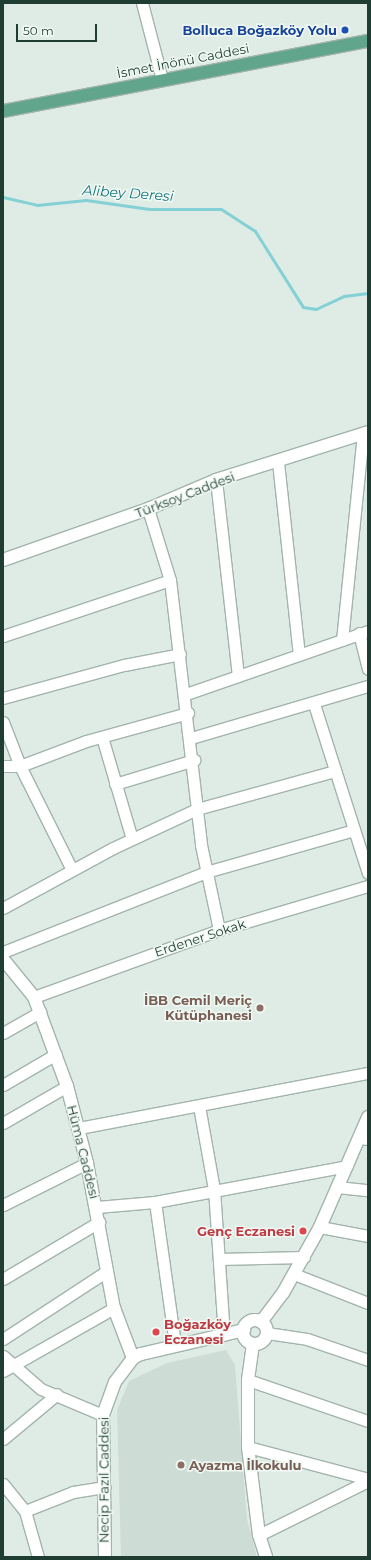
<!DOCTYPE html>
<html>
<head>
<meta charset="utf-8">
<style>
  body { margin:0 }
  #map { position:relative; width:371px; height:1560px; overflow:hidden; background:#dfece5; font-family:Montserrat,sans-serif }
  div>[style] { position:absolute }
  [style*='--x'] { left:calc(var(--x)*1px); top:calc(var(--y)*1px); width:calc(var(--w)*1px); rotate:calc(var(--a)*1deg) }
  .built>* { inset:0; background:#cddcd4 }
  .stream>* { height:3px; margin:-1.5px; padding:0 1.5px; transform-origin:1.5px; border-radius:1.5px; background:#83d1d5 }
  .roads { filter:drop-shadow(1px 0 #a2b4ac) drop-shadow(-1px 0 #a2b4ac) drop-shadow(0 1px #a2b4ac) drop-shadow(0 -1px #a2b4ac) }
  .street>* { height:11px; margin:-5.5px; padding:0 5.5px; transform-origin:5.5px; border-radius:5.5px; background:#fff }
  .secondary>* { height:12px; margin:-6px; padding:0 6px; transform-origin:6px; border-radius:6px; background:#fff }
  .secondary>.ring { margin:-6px; padding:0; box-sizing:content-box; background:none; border:12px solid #fff; border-radius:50% }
  .primary>* { height:12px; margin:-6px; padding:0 6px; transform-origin:6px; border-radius:6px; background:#60a58c }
  .dots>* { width:11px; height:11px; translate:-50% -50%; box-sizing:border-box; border:2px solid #f0f8f3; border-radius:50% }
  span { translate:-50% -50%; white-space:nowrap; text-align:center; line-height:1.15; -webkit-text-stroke:3px #f0f8f3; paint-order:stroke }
  .transit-label { font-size:13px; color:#164399; font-weight:700 }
  .right { translate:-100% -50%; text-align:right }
  .street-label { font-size:13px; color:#1f3d32 }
  .education-label { font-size:13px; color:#785e54; font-weight:700 }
  .left { translate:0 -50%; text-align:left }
  .health-label { font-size:13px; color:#be3a42; font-weight:700 }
  .water-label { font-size:14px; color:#15767d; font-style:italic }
  .frame { position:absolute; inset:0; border:4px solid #1f3d32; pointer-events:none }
  .scale { position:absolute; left:16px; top:24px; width:81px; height:18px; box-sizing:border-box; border:2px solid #1f3d32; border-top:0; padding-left:5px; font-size:12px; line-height:14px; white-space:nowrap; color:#1f3d32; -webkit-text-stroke:3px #f0f8f3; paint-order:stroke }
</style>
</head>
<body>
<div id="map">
  <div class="built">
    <i style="clip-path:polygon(226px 1350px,235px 1365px,247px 1519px,257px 1557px,121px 1557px,117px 1410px,129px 1381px,167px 1363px)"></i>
  </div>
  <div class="stream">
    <i style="--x:3;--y:197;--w:35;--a:13"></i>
    <i style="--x:37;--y:205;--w:49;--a:-5.8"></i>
    <i style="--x:86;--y:200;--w:64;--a:8.1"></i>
    <i style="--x:149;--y:209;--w:72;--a:0"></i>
    <i style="--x:221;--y:209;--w:40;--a:32.9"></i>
    <i style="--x:255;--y:231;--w:90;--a:57.7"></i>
    <i style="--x:303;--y:307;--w:13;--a:9"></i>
    <i style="--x:316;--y:309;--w:31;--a:-25"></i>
    <i style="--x:344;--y:296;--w:24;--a:-7"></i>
  </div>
  <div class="roads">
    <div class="street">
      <i style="--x:142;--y:3;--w:79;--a:75.3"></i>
      <i style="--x:278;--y:462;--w:194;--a:83.8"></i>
      <i style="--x:216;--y:480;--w:197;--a:83.6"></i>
      <i style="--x:148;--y:509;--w:74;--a:72.8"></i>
      <i style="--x:170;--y:580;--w:267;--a:83.3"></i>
      <i style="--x:201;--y:845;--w:87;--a:78"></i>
      <i style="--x:359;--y:633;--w:37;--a:76"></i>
      <i style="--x:3;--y:636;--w:176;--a:-18.5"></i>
      <i style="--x:342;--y:640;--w:207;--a:-84.2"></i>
      <i style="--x:186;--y:694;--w:193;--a:-19.1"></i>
      <i style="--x:3;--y:698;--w:125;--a:-15.3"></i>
      <i style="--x:124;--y:665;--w:57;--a:-11.1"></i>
      <i style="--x:314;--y:704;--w:177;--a:72.3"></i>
      <i style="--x:3;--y:722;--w:47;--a:68.9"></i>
      <i style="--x:20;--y:766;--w:116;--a:63.4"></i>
      <i style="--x:102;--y:737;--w:106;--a:73.6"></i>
      <i style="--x:191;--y:738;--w:184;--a:-16.4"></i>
      <i style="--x:3;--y:766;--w:17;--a:0"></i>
      <i style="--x:20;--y:766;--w:71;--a:-20.7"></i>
      <i style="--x:86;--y:741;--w:106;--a:-15.4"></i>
      <i style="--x:115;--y:784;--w:83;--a:-16.9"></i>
      <i style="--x:3;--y:908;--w:125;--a:-28.6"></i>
      <i style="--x:113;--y:848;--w:93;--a:-24.9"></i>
      <i style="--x:197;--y:809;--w:143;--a:-15.4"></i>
      <i style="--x:3;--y:952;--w:218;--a:-21.5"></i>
      <i style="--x:206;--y:872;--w:154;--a:-15.8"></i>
      <i style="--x:34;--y:997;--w:197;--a:-19.9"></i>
      <i style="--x:219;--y:930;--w:155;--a:-16.5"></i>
      <i style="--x:3;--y:1033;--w:43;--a:-29.6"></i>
      <i style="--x:3;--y:1085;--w:61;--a:-30.3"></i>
      <i style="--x:199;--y:1106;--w:84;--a:79.8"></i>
      <i style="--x:214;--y:1189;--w:146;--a:86.1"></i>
      <i style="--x:3;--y:1123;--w:74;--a:-30"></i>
      <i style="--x:79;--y:1128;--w:294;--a:-10.8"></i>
      <i style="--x:359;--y:1138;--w:9;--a:6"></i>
      <i style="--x:337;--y:1187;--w:31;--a:6"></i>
      <i style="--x:155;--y:1202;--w:144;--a:82"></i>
      <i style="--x:3;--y:1205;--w:94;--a:-26.6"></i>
      <i style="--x:97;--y:1207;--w:58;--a:-4.9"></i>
      <i style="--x:155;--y:1202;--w:195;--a:-10.6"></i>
      <i style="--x:320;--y:1227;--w:49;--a:10.6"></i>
      <i style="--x:219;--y:1259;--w:85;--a:-1.3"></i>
      <i style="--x:294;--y:1274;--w:79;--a:21.4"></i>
      <i style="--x:3;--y:1279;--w:112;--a:-30.7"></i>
      <i style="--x:267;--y:1333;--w:40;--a:8.5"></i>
      <i style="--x:307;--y:1339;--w:65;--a:19"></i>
      <i style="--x:3;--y:1339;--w:124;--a:-33.2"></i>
      <i style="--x:3;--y:1356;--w:50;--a:41"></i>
      <i style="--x:41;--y:1389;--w:67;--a:22.8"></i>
      <i style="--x:3;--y:1371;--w:128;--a:-29.6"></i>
      <i style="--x:248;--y:1380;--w:127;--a:18.9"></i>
      <i style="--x:3;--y:1439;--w:70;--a:-39.8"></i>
      <i style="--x:248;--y:1447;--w:124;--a:14.9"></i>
      <i style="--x:3;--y:1484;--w:35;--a:51"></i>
      <i style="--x:25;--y:1511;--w:48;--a:74.2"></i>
      <i style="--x:25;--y:1511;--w:52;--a:-21.6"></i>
      <i style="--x:73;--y:1492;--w:32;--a:-9"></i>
      <i style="--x:259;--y:1535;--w:122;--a:-26.4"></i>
    </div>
    <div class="secondary">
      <i style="--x:3;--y:560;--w:154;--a:-19.4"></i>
      <i style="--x:148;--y:509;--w:74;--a:-23.1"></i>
      <i style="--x:216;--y:480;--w:159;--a:-17.5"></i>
      <i style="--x:3;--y:959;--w:49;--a:50.8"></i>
      <i style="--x:34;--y:997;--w:95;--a:69.7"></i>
      <i style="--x:67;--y:1086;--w:80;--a:75.4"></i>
      <i style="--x:87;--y:1163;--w:147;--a:79.5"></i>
      <i style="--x:114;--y:1308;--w:53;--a:69.2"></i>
      <i class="ring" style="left:243px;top:1320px;width:12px;height:12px"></i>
      <i style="--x:261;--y:1322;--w:36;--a:-53"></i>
      <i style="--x:283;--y:1293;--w:76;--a:-60.7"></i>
      <i style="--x:320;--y:1227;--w:120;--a:-66.4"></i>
      <i style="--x:253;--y:1344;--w:36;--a:98"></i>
      <i style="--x:248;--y:1380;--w:67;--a:90"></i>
      <i style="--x:248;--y:1447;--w:89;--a:82.9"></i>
      <i style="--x:259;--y:1535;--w:23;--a:72"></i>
      <i style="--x:105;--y:1557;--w:142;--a:-90.8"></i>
      <i style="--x:103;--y:1415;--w:35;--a:-70"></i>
      <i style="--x:115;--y:1382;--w:30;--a:-53"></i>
      <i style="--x:133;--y:1358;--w:9;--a:-27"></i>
      <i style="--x:141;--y:1354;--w:106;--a:-13.1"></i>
    </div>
    <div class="primary">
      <i style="--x:3;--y:111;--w:372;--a:-10.9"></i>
    </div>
  </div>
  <div class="dots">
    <i style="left:345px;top:30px;background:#1a4fb4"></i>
    <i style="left:260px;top:1008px;background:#8d6e63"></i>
    <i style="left:303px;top:1231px;background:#e0444e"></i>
    <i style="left:156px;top:1332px;background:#e0444e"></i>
    <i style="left:181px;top:1465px;background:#8d6e63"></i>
  </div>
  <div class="transit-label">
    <span class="right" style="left:337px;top:30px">Bolluca Boğazköy Yolu</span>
  </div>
  <div class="street-label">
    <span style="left:183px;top:61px;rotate:-11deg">İsmet İnönü Caddesi</span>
    <span style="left:185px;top:495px;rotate:-21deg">Türksoy Caddesi</span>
    <span style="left:200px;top:938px;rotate:-18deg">Erdener Sokak</span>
    <span style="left:83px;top:1152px;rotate:76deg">Hüma Caddesi</span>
    <span style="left:104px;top:1480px;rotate:-90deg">Necip Fazıl Caddesi</span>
  </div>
  <div class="education-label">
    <span class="right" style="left:252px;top:1008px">İBB Cemil Meriç<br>Kütüphanesi</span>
    <span class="left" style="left:189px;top:1465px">Ayazma İlkokulu</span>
  </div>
  <div class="health-label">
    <span class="right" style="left:295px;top:1231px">Genç Eczanesi</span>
    <span class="left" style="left:164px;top:1332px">Boğazköy<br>Eczanesi</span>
  </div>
  <div class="water-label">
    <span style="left:128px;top:193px;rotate:4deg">Alibey Deresi</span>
  </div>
  <div class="frame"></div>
  <div class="scale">50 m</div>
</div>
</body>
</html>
